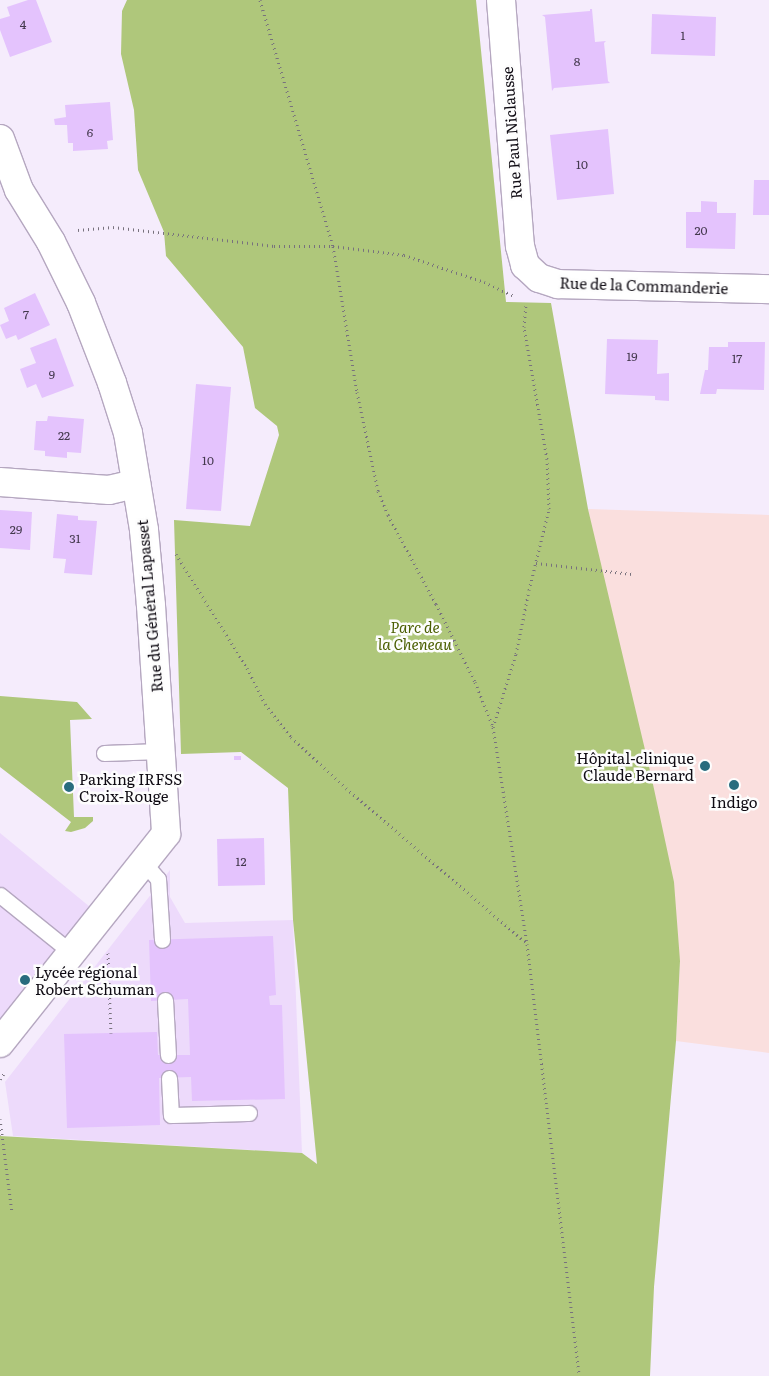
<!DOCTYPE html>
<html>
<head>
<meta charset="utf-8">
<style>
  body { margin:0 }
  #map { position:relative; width:769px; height:1376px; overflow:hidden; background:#f5ecfc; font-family:Literata,serif }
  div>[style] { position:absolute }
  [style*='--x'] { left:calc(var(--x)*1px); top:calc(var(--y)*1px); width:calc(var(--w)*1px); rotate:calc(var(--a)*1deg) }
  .built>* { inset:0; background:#eddafb }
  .medical>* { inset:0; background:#fadfde }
  .green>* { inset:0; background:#afc77b }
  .building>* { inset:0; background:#e4c3fd }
  .path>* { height:3px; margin-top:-1.5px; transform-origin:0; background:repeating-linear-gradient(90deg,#78727d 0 1px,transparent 0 5px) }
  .roads { filter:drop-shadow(1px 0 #b5a7c0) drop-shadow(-1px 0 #b5a7c0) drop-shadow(0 1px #b5a7c0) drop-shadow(0 -1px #b5a7c0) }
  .lane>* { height:15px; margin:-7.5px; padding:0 7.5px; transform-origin:7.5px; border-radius:7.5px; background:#fff }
  .street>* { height:28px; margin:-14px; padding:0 14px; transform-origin:14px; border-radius:14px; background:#fff }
  .dots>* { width:14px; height:14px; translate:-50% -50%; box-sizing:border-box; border:2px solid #fdfdfd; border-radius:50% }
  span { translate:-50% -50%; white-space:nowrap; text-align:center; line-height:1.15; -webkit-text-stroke:5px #fdfdfd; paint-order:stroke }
  .number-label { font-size:12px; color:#44394e }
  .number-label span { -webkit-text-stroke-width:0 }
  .street-label { font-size:15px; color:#0f0b13 }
  .park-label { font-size:15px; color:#4a5e01; font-style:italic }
  .poi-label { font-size:15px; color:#0f0b13 }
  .right { translate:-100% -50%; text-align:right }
  .left { translate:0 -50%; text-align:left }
</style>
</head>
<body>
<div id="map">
  <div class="built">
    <i style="clip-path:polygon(0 833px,101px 916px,0 1043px)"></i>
    <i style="clip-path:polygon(170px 870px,170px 897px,185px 923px,293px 920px,302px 1153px,13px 1136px,5px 1082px)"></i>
  </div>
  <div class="medical">
    <i style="clip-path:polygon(588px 509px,769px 515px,769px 1053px,676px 1041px,680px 961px)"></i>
  </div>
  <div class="green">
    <i style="clip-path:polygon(127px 0,476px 0,506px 302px,551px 303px,588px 509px,651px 775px,674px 882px,680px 961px,676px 1041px,654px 1287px,650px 1376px,0 1376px,0 1136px,302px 1153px,317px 1164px,293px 920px,288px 788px,241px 752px,181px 754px,174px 520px,250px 526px,279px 435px,277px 426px,255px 408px,243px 347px,166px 256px,164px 232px,138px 170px,134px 110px,121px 54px,122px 11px)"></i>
    <i style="clip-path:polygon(0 696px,77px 702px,92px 719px,70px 720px,74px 817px,93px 817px,93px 821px,85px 828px,71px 832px,65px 831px,71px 822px,0 767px)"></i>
  </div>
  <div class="building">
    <i style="clip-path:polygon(28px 0,36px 0,52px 42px,10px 57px,0 30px,0 19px,10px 16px,7px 7px)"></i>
    <i style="clip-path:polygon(590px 9px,592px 9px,595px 42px,606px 41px,604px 43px,608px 81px,610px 83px,554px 88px,552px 91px,545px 17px,542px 15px,590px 11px)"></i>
    <i style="clip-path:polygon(652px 14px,716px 17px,715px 56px,651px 54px)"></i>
    <i style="clip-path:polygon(110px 102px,113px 140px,107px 141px,108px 149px,73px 151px,73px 143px,68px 143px,67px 125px,55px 125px,54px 119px,66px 117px,65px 105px)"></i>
    <i style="clip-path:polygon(608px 129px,614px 194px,557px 200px,550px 135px)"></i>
    <i style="clip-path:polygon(754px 180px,769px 180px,769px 215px,753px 215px)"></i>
    <i style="clip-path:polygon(701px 201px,717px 202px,717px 213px,736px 213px,735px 249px,686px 248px,686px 212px,701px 212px)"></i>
    <i style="clip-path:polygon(35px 293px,50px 325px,18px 340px,16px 335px,6px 339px,0 325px,9px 321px,4px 308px)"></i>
    <i style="clip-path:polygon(56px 338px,74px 386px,42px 398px,36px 384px,27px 388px,20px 369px,36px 363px,30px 348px)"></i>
    <i style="clip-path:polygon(607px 339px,658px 340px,657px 374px,669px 373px,669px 401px,655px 400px,655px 396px,605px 394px)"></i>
    <i style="clip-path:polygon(728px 342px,765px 342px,764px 390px,717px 389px,716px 394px,700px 394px,705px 370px,708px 370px,709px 347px,728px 347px)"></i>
    <i style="clip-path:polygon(196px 384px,231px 387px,221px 511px,186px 509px)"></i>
    <i style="clip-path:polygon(48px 416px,84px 419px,81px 453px,67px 452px,67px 458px,45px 456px,45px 451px,34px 450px,36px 421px,47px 421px)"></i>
    <i style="clip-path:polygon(0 510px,32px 512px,30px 550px,0 548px)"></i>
    <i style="clip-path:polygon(57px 514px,78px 516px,78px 520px,97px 521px,92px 575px,64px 573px,66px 559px,53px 558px)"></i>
    <i style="clip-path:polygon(234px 756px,241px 756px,241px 760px,234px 760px)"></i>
    <i style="clip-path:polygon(264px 838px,265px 885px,218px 886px,217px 839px)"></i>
    <i style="clip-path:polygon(273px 936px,276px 995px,269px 996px,270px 1005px,282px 1005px,285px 1099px,192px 1101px,191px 1077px,159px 1078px,160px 1125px,67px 1128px,64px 1034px,157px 1032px,158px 1055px,190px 1055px,188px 999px,151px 1001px,149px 940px)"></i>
  </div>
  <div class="path">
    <i style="--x:260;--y:0;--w:257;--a:73.5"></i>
    <i style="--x:333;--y:246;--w:148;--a:80.7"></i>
    <i style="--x:357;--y:392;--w:101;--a:78"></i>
    <i style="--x:378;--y:491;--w:26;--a:67"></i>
    <i style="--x:388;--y:515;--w:101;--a:61.7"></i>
    <i style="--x:436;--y:604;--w:87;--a:63.4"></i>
    <i style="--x:475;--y:682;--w:48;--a:68.2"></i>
    <i style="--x:493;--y:727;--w:220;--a:81.1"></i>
    <i style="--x:527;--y:944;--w:435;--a:83.1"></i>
    <i style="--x:78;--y:230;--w:35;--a:-5"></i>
    <i style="--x:113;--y:227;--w:162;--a:6.7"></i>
    <i style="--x:274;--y:246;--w:59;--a:0"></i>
    <i style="--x:333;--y:246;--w:72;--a:7.2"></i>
    <i style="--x:404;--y:255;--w:84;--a:18.6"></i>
    <i style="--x:484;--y:282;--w:33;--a:25"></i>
    <i style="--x:176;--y:554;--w:134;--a:58.1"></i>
    <i style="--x:247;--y:668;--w:40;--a:63.4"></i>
    <i style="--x:265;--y:704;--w:42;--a:51.8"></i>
    <i style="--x:291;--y:737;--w:75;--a:42.8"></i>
    <i style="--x:346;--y:788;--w:238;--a:40.7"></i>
    <i style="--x:536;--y:563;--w:97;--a:6.5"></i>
    <i style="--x:493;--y:727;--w:77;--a:-72.5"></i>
    <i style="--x:516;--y:654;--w:65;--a:-78.5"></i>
    <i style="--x:529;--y:590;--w:83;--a:-76.1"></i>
    <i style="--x:549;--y:509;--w:50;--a:-92.3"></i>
    <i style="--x:547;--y:459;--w:134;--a:-99.9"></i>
    <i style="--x:524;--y:327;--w:24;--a:-85"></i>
    <i style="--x:108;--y:953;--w:80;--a:87.9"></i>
    <i style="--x:0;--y:1079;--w:9;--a:-54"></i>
    <i style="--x:0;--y:1119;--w:95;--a:82.7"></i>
  </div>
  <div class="roads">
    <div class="lane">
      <i style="--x:104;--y:753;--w:57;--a:-2"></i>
      <i style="--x:144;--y:863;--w:21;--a:49"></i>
      <i style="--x:158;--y:879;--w:61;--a:86.2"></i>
      <i style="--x:0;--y:895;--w:92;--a:38.9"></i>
      <i style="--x:165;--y:1000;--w:55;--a:86.9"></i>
      <i style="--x:169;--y:1078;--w:37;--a:87"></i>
      <i style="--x:171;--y:1115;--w:78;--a:-1.5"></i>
    </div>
    <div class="street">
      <i style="--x:501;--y:0;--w:247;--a:85.6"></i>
      <i style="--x:520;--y:246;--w:20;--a:75"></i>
      <i style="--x:525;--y:265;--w:19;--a:43"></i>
      <i style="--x:539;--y:278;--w:20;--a:18"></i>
      <i style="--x:558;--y:284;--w:211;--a:1.4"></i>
      <i style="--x:0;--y:139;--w:54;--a:69.6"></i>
      <i style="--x:19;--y:190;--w:61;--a:58.4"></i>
      <i style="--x:51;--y:242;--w:68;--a:63.8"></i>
      <i style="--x:81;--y:303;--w:86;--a:68.8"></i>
      <i style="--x:112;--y:383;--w:52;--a:72.3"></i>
      <i style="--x:128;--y:433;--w:98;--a:80.6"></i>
      <i style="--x:144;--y:530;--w:76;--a:84.7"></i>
      <i style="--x:151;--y:606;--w:228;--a:86.2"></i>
      <i style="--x:166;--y:834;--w:267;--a:128.5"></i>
      <i style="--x:0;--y:482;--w:109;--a:4.2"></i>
      <i style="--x:109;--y:490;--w:28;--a:-13"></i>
    </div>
  </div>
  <div class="dots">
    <i style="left:705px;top:766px;background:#296c7e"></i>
    <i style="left:734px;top:785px;background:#296c7e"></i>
    <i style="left:69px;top:787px;background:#296c7e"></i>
    <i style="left:25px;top:980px;background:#296c7e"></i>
  </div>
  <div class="number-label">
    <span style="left:23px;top:25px">4</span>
    <span style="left:683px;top:36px">1</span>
    <span style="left:577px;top:62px">8</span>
    <span style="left:90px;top:133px">6</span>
    <span style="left:582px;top:165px">10</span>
    <span style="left:701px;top:231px">20</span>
    <span style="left:26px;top:315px">7</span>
    <span style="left:632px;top:357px">19</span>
    <span style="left:737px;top:359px">17</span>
    <span style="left:52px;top:375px">9</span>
    <span style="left:64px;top:436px">22</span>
    <span style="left:208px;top:461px">10</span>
    <span style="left:16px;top:530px">29</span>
    <span style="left:75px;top:539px">31</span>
    <span style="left:241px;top:862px">12</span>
  </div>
  <div class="street-label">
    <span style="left:511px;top:133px;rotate:-94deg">Rue Paul Niclausse</span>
    <span style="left:644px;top:285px;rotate:2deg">Rue de la Commanderie</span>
    <span style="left:149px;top:606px;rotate:-95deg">Rue du Général Lapasset</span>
  </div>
  <div class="park-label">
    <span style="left:415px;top:635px">Parc de<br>la Cheneau</span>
  </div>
  <div class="poi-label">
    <span class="right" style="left:694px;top:766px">Hôpital-clinique<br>Claude Bernard</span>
    <span class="left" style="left:79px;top:787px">Parking IRFSS<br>Croix-Rouge</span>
    <span style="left:734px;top:802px">Indigo</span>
    <span class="left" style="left:35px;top:980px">Lycée régional<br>Robert Schuman</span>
  </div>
</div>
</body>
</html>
